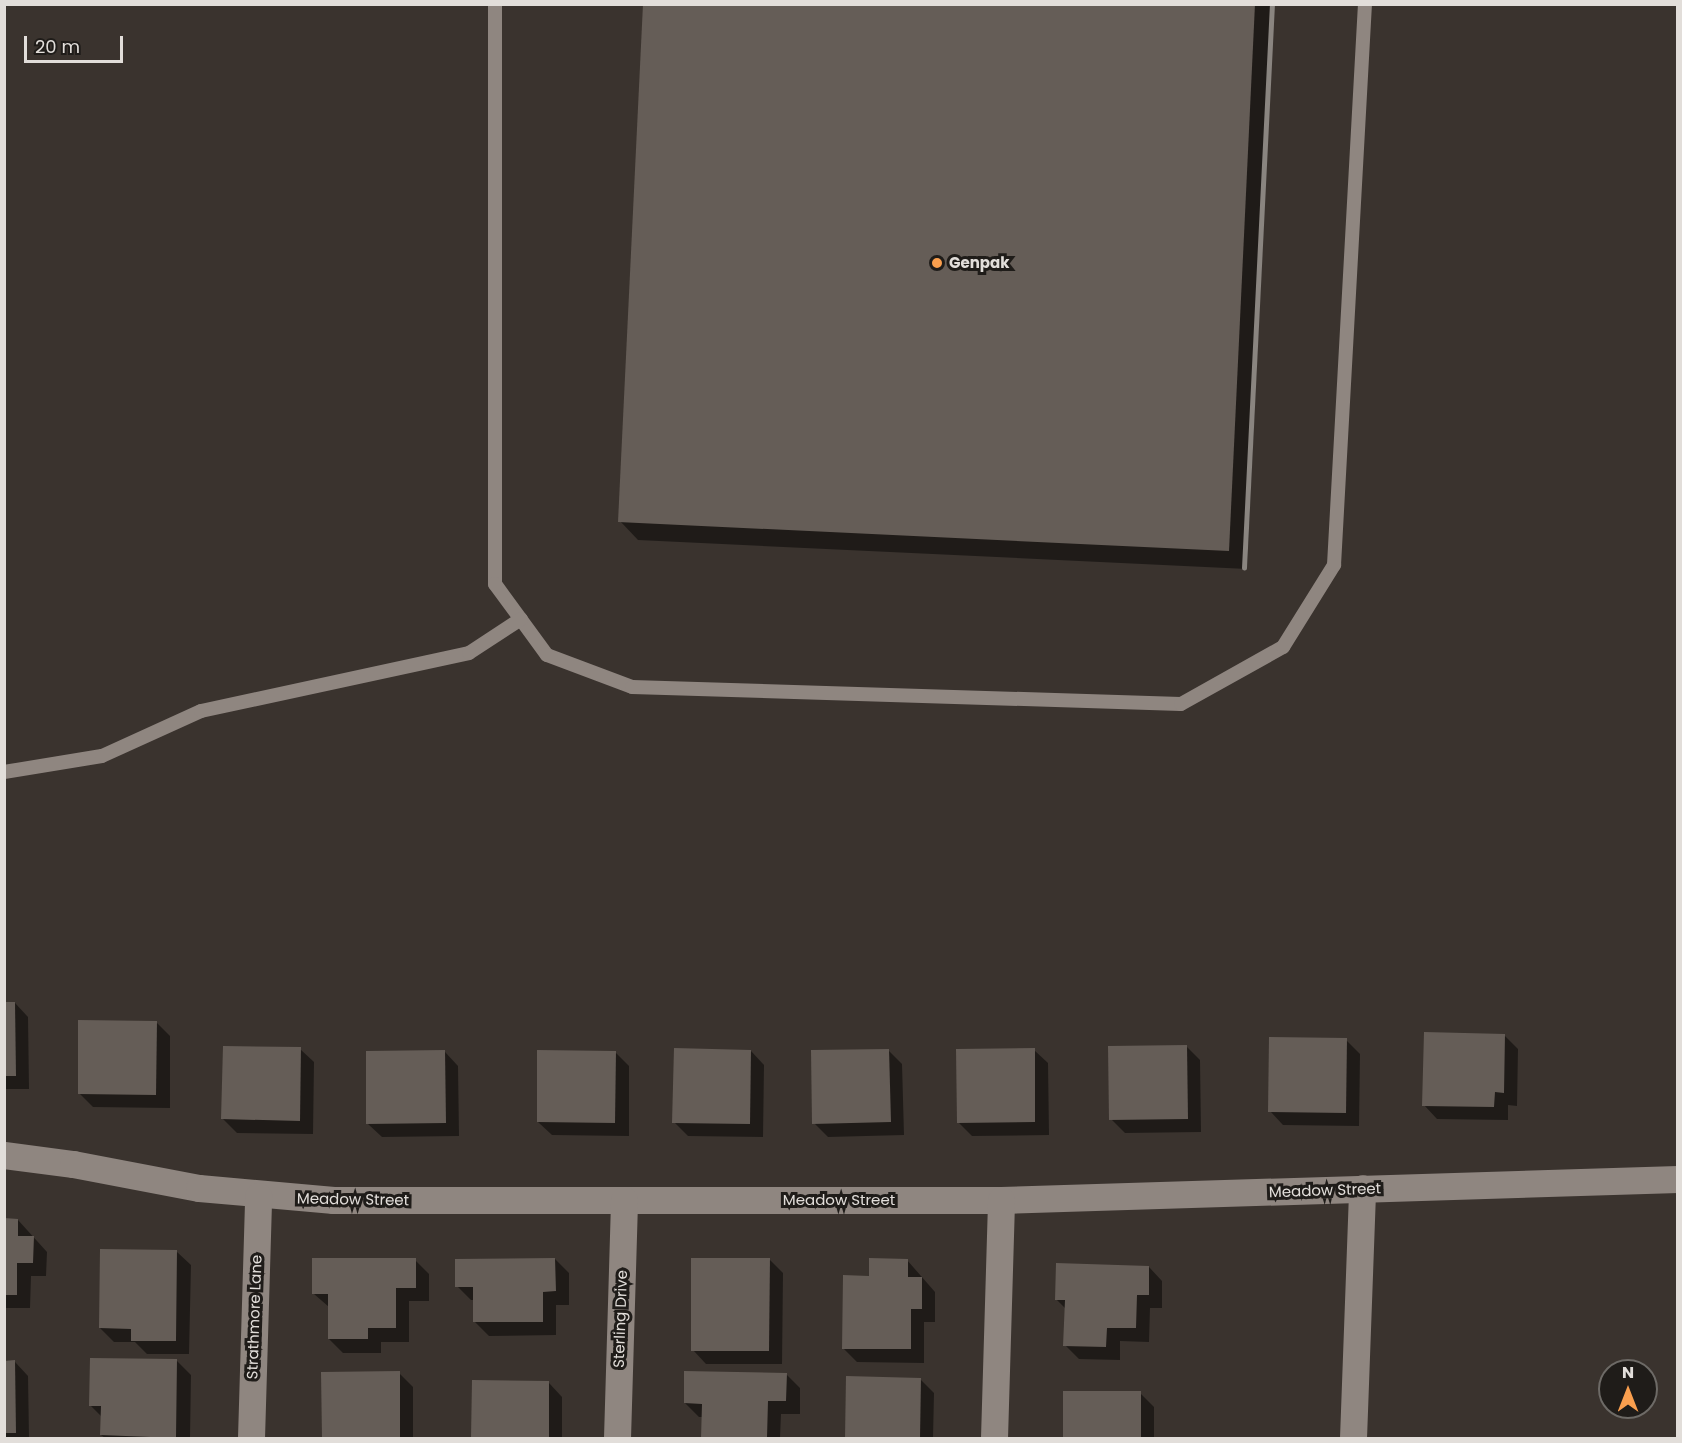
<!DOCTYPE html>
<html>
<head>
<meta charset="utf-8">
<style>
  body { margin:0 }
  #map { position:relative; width:1682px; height:1443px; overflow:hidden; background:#3a332e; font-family:Poppins,sans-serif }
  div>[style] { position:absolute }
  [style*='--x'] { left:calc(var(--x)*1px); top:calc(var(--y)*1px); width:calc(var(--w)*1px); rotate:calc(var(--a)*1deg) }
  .shadow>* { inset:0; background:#0007 }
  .building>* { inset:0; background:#655d57 }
  .lane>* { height:14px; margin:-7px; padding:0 7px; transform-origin:7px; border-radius:7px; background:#8f8680 }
  .street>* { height:27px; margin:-13.5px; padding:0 13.5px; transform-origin:13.5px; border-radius:13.5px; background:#8f8680 }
  .rail>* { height:4.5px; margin:-2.25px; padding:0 2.25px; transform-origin:2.25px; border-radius:2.25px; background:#8a8580 }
  .dots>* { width:16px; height:16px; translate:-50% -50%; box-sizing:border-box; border:3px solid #1f1c19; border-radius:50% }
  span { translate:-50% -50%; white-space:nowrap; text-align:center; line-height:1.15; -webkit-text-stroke:6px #1f1c19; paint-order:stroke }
  .poi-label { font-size:15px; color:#e2deda; font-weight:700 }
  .left { translate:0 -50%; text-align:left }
  .street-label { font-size:15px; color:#e2deda }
  .frame { position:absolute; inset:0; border:6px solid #e2deda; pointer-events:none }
  .north { position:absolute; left:1598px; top:1359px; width:60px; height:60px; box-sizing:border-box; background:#1f1c19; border:2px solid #6d6a66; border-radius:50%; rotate:0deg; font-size:16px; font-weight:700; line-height:24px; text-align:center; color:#e2deda }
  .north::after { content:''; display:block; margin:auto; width:21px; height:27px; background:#fa9f4e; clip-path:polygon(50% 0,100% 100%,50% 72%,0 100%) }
  .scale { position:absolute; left:24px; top:36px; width:99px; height:27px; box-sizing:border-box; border:3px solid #e2deda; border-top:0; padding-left:8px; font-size:18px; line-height:21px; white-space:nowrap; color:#e2deda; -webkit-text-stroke:4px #1f1c19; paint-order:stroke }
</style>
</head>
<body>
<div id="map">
  <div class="shadow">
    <i style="clip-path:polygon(644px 4px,1274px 4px,1247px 569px,638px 540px,620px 521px)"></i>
    <i style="clip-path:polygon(15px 1003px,28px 1017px,29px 1089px,4px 1089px,4px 1004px)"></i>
    <i style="clip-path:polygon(157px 1023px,170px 1036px,170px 1108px,93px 1107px,79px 1093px)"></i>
    <i style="clip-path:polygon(1504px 1035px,1518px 1049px,1517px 1106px,1508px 1105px,1508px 1120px,1437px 1119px,1424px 1105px)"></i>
    <i style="clip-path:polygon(1346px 1040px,1360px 1054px,1359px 1126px,1283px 1125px,1270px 1111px)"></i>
    <i style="clip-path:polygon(1186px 1046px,1200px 1060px,1201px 1132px,1125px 1133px,1111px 1119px)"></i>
    <i style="clip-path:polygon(300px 1049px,314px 1062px,313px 1134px,237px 1133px,223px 1119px)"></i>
    <i style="clip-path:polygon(888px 1050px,902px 1064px,904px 1135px,828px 1137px,814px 1123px)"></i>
    <i style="clip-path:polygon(1034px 1050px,1048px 1063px,1049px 1135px,972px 1136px,958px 1122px)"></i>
    <i style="clip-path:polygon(751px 1051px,764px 1065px,763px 1137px,688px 1136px,674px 1122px)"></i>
    <i style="clip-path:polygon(445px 1052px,458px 1066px,459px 1136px,382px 1137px,368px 1124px)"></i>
    <i style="clip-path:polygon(615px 1052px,629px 1066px,629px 1136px,552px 1135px,538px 1122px)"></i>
    <i style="clip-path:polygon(4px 1220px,18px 1220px,47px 1252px,46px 1276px,31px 1276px,30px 1308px,4px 1308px)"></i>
    <i style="clip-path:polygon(177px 1252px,191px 1265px,189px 1354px,147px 1354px,135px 1342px,114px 1342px,100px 1328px)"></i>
    <i style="clip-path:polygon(555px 1259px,569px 1273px,569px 1305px,556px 1305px,556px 1335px,489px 1336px,475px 1322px,475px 1300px,471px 1300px,457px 1286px)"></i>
    <i style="clip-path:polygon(769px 1259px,783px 1273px,782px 1364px,706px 1364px,693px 1350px)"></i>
    <i style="clip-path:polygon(415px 1260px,429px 1274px,429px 1301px,409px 1301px,409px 1342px,381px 1342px,381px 1353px,343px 1353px,329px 1339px,329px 1307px,314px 1294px)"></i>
    <i style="clip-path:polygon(907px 1260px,935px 1292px,935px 1322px,924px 1322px,924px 1363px,857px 1362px,843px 1348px,870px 1278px)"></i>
    <i style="clip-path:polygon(1149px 1267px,1162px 1281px,1162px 1308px,1150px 1308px,1149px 1342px,1120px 1341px,1120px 1360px,1079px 1359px,1065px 1345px,1066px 1309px,1056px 1299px)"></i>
    <i style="clip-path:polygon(177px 1361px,191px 1375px,190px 1438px,105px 1438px,101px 1435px,102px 1417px,91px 1406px)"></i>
    <i style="clip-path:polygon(4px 1362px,15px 1362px,28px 1376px,29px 1438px,4px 1438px)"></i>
    <i style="clip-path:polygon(399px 1373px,413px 1387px,413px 1438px,323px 1438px,322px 1374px)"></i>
    <i style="clip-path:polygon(787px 1375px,800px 1388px,800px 1414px,781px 1414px,780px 1438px,703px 1438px,703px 1417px,699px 1417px,685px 1403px)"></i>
    <i style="clip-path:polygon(847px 1378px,920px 1379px,934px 1393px,933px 1438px,846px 1438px)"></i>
    <i style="clip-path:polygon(474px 1382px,549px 1383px,562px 1397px,562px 1438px,473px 1438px)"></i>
    <i style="clip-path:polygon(1065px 1393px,1140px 1393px,1154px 1407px,1154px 1438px,1065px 1438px)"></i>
  </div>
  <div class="building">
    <i style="clip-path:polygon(643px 4px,1255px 4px,1229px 551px,618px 522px)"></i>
    <i style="clip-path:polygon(4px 1002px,15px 1002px,16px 1076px,4px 1076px)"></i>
    <i style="clip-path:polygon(78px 1020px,157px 1021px,156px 1095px,78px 1094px)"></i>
    <i style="clip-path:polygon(1424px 1032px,1505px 1034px,1504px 1093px,1495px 1092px,1494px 1107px,1422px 1106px)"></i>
    <i style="clip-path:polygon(1269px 1037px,1347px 1038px,1346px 1113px,1268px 1112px)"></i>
    <i style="clip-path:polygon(1187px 1045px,1188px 1119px,1109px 1120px,1108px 1046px)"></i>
    <i style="clip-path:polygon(223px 1046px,301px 1047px,300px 1121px,221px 1119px)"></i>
    <i style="clip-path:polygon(674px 1048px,751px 1050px,750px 1124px,672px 1123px)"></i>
    <i style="clip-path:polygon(1035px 1048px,1035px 1122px,957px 1123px,956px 1049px)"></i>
    <i style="clip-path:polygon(889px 1049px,891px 1122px,812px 1124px,811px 1050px)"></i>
    <i style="clip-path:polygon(445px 1050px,446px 1123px,366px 1124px,366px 1051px)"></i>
    <i style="clip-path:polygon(537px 1050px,616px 1051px,615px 1123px,537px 1122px)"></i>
    <i style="clip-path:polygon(4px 1218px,18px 1219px,18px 1236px,34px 1236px,33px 1263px,17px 1263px,17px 1295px,4px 1295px)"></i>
    <i style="clip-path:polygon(100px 1249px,177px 1250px,176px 1341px,131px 1341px,131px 1329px,99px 1328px)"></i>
    <i style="clip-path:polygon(312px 1258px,416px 1258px,416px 1288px,396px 1288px,396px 1328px,368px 1328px,368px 1339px,328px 1339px,328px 1294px,312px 1294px)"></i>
    <i style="clip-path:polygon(555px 1258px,556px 1291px,543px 1292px,543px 1322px,473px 1322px,473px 1287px,455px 1287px,455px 1259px)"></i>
    <i style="clip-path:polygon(691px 1258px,770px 1258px,769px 1351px,691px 1351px)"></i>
    <i style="clip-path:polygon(869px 1258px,908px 1259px,908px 1277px,922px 1277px,922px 1309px,911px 1309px,911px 1349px,842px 1349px,843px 1275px,869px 1276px)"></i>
    <i style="clip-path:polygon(1056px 1263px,1149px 1266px,1149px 1295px,1137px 1295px,1136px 1328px,1107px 1328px,1106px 1347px,1063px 1346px,1065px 1300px,1055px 1300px)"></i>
    <i style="clip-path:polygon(90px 1358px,177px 1359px,176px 1438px,100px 1435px,101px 1406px,89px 1406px)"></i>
    <i style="clip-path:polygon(15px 1360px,16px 1433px,4px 1433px,4px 1361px)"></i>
    <i style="clip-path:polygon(400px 1371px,400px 1438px,322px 1438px,321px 1372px)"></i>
    <i style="clip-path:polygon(684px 1371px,787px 1373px,786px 1401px,768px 1401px,767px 1438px,701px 1438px,702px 1404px,684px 1403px)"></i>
    <i style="clip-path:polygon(846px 1376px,921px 1378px,920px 1438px,845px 1438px)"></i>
    <i style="clip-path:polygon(472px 1380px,549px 1381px,549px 1438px,471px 1438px)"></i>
    <i style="clip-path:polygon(1063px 1391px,1141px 1391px,1141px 1438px,1063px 1438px)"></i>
  </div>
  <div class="lane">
    <i style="--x:495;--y:4;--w:580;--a:90"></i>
    <i style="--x:495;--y:584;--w:88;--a:53.8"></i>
    <i style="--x:547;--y:655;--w:91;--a:20.6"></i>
    <i style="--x:632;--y:687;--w:549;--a:1.77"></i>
    <i style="--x:1181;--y:704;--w:117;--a:-29.2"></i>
    <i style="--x:1283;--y:647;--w:97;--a:-58.1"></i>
    <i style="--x:1334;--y:565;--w:562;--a:-86.84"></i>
    <i style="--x:4;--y:772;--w:99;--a:-9.3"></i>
    <i style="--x:102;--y:756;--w:109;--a:-24.4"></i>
    <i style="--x:201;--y:711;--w:274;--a:-12.2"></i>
    <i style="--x:469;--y:653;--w:62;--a:-33.2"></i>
  </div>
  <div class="street">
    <i style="--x:4;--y:1155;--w:70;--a:7.4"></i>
    <i style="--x:73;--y:1164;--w:128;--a:10.8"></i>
    <i style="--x:199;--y:1188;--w:135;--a:5.1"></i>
    <i style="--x:333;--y:1200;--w:668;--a:0"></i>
    <i style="--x:1001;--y:1200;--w:677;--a:-1.78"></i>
    <i style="--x:251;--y:1438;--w:242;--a:-88.3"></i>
    <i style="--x:617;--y:1438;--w:238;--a:-88.3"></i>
    <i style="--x:994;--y:1438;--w:238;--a:-88.3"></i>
    <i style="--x:1353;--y:1438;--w:250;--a:-87.9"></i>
  </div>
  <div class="rail">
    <i style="--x:1244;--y:568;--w:565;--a:-87.16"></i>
  </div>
  <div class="dots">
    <i style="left:937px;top:263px;background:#fa9f4e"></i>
  </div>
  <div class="poi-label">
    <span class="left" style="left:949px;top:263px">Genpak</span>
  </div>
  <div class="street-label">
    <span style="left:1325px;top:1190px;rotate:-2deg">Meadow Street</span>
    <span style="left:353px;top:1199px;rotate:1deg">Meadow Street</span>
    <span style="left:839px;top:1200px">Meadow Street</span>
    <span style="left:254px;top:1317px;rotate:-88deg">Strathmore Lane</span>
    <span style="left:620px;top:1319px;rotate:-88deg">Sterling Drive</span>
  </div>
  <div class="frame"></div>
  <div class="north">N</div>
  <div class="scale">20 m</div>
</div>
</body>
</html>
